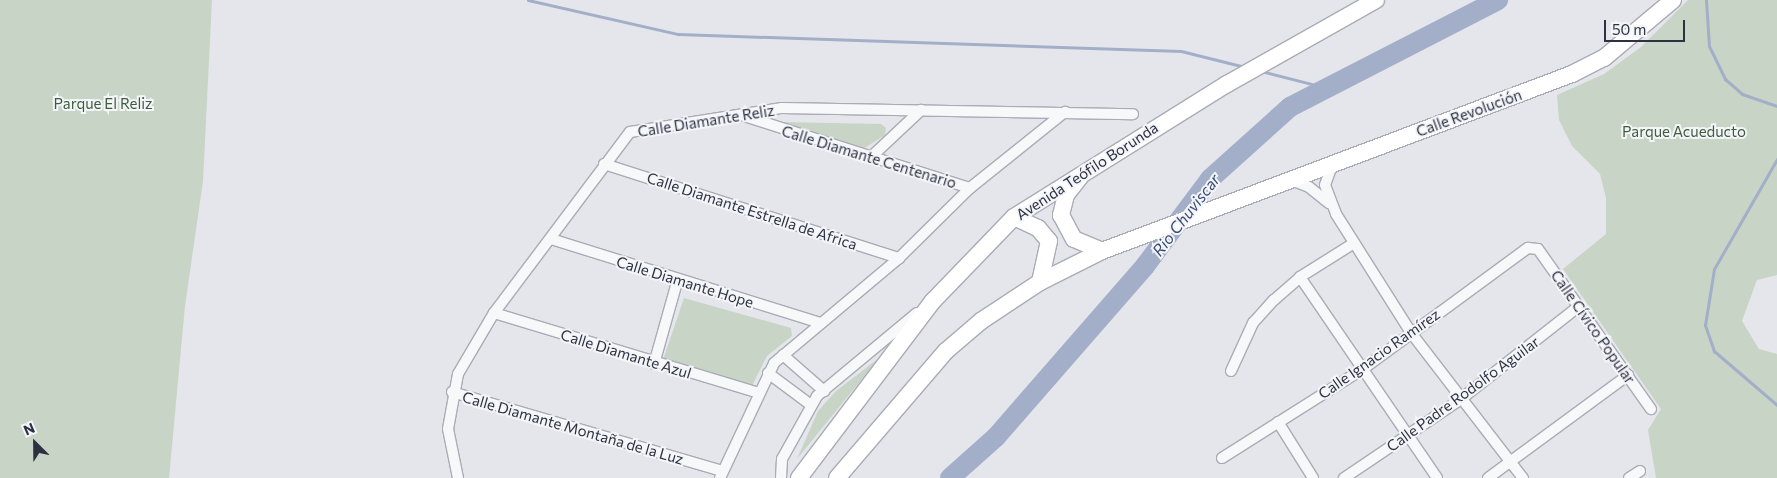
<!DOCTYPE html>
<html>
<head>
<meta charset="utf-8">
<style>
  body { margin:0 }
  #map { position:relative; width:1777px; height:478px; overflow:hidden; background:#e5e6eb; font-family:Commissioner,sans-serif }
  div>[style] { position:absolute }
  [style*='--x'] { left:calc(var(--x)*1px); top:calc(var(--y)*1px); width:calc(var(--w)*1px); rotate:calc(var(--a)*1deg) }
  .green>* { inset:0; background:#c8d4c6 }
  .stream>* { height:3px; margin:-1.5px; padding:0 1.5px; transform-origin:1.5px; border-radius:1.5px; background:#a3afc8 }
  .river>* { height:20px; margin:-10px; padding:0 10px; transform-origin:10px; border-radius:10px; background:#a3afc8 }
  .roads { filter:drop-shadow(1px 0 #aaacb5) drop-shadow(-1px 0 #aaacb5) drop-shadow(0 1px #aaacb5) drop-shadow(0 -1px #aaacb5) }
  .street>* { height:10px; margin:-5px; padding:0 5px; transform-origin:5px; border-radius:5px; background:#f7f8fa }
  .primary>* { height:16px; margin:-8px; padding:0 8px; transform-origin:8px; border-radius:8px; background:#fff }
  span { translate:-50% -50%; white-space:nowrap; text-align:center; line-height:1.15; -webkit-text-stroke:4px #f4f5f8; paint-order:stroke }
  .park-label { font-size:15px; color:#3d5d3c }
  .street-label { font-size:15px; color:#2d3243 }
  .water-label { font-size:16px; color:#3a4b74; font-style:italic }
  .north { position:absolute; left:10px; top:418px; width:50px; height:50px; -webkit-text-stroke:4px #f4f5f8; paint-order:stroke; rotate:337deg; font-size:14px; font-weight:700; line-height:20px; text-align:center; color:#2d3243 }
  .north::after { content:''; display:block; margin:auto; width:18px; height:22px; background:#2d3243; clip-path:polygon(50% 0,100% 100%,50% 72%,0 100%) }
  .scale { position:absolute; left:1604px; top:20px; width:81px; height:22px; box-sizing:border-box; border:2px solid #2d3243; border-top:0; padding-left:6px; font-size:15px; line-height:18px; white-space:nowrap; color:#2d3243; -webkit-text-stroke:4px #f4f5f8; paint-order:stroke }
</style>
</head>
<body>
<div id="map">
  <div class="green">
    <i style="clip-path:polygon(0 0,212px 0,203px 181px,185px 306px,169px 478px,0 478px)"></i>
    <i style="clip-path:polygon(1688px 0,1777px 0,1777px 275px,1757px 280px,1742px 321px,1759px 349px,1777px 354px,1777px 478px,1656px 478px,1648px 430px,1661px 409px,1563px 269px,1606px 234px,1606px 198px,1600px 174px,1572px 146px,1559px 120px,1557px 95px,1604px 74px,1641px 47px)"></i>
    <i style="clip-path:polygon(777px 122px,881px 124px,886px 128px,885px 135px,863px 149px)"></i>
    <i style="clip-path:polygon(684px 298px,791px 328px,792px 336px,767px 356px,751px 388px,662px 363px)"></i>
    <i style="clip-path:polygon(879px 358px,797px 459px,818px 411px,836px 391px)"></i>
  </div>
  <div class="stream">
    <i style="--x:528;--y:0;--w:154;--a:12.8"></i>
    <i style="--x:678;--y:34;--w:503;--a:1.94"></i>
    <i style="--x:1181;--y:51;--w:66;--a:14"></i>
    <i style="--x:1706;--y:0;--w:46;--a:86.3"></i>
    <i style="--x:1709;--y:46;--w:37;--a:64"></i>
    <i style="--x:1725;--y:79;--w:23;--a:41"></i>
    <i style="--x:1742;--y:94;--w:37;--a:19"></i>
    <i style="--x:1261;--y:71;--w:68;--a:14.4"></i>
    <i style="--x:1777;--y:159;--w:127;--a:119.8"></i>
    <i style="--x:1714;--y:269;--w:57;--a:99.1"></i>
    <i style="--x:1705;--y:325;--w:28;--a:71"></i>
    <i style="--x:1714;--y:351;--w:83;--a:40.6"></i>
  </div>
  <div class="river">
    <i style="--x:950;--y:478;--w:62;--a:-41.7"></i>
    <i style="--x:996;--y:437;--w:227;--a:-48.9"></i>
    <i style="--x:1145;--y:266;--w:109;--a:-53.2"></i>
    <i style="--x:1210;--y:179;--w:108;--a:-42"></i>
    <i style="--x:1290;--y:107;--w:234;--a:-27.2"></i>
  </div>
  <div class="roads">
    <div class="street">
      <i style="--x:741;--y:115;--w:240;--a:17.7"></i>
      <i style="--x:871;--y:157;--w:69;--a:-43.2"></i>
      <i style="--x:1333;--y:163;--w:23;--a:110"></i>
      <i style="--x:1325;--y:185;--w:31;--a:69"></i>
      <i style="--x:1336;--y:214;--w:142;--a:57.7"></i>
      <i style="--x:1412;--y:334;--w:182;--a:52.4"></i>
      <i style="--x:604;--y:164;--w:310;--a:17.7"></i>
      <i style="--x:1291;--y:180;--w:19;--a:21"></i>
      <i style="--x:1309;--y:187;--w:26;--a:39"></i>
      <i style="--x:551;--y:239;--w:283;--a:17.3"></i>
      <i style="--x:1300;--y:277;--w:243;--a:55.7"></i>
      <i style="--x:494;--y:313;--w:277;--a:16.8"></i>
      <i style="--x:783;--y:355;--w:55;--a:41.3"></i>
      <i style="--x:654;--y:364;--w:85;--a:-74.3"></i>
      <i style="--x:1231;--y:371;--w:53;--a:-65.4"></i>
      <i style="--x:1253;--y:323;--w:31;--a:-48"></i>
      <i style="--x:1274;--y:300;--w:35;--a:-41"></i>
      <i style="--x:1300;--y:277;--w:64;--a:-32.2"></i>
      <i style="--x:768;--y:373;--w:54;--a:36.7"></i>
      <i style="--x:452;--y:392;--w:282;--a:16.3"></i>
      <i style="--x:1278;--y:422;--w:66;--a:58"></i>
      <i style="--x:1222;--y:458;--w:167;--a:-32.3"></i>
      <i style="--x:1363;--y:369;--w:205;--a:-36.3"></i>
      <i style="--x:1528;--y:248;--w:10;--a:6"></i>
      <i style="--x:1538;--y:249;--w:196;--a:54.8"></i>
      <i style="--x:458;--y:478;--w:50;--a:-101.5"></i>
      <i style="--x:448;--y:429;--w:56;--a:-79.7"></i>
      <i style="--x:458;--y:374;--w:71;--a:-59.5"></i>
      <i style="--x:494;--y:313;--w:226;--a:-53.1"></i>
      <i style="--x:630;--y:132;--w:154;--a:-9"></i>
      <i style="--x:782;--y:108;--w:351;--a:1"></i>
      <i style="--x:720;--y:478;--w:127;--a:-64.8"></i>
      <i style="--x:774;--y:363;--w:163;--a:-40"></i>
      <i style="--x:899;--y:258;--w:100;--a:-44.6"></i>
      <i style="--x:970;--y:188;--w:122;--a:-38.7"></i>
      <i style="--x:781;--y:478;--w:19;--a:-87"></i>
      <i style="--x:782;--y:459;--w:72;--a:-60.9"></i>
      <i style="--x:817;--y:396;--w:130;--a:-39.7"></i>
      <i style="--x:1344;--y:478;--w:141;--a:-34"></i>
      <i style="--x:1461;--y:399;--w:150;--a:-38.2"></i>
      <i style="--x:1488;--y:478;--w:174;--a:-36.3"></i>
      <i style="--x:1629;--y:478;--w:13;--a:-32"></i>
    </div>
    <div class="primary">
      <i style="--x:1080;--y:177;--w:23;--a:128"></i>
      <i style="--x:1066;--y:195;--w:21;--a:104"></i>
      <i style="--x:1061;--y:215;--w:27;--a:62"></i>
      <i style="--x:1074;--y:239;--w:30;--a:23"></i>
      <i style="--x:1014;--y:217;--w:26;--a:25"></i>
      <i style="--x:1038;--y:228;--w:17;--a:50"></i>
      <i style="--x:1049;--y:241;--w:42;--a:102.4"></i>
      <i style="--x:799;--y:478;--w:221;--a:-52.9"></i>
      <i style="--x:932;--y:302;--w:118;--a:-46"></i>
      <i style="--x:1014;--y:217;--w:251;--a:-32"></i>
      <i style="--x:1227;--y:84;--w:171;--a:-29.4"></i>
      <i style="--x:837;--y:478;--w:167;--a:-49.4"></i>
      <i style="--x:946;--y:351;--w:46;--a:-40.6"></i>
      <i style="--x:981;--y:321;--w:71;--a:-33.5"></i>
      <i style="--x:1040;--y:282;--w:69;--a:-26.6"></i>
      <i style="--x:1102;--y:251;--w:502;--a:-20.64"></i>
      <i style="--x:1572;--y:74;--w:36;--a:-27"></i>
      <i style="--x:1604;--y:58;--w:90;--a:-40"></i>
    </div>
  </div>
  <div class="park-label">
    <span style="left:103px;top:104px">Parque El Reliz</span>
    <span style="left:1684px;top:132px">Parque Acueducto</span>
  </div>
  <div class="street-label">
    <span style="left:1469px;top:113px;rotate:-20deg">Calle Revolución</span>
    <span style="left:706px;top:121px;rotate:-9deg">Calle Diamante Reliz</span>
    <span style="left:869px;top:157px;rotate:17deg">Calle Diamante Centenario</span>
    <span style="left:1087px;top:171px;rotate:-33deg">Avenida Teófilo Borunda</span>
    <span style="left:752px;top:211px;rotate:18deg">Calle Diamante Estrella de Africa</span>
    <span style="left:685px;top:282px;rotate:17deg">Calle Diamante Hope</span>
    <span style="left:1593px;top:327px;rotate:55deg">Calle Cívico Popular</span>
    <span style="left:626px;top:354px;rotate:17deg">Calle Diamante Azul</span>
    <span style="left:1379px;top:354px;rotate:-35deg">Calle Ignacio Ramírez</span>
    <span style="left:1463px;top:394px;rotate:-36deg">Calle Padre Rodolfo Aguilar</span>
    <span style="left:573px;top:428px;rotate:16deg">Calle Diamante Montaña de la Luz</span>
  </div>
  <div class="water-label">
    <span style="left:1186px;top:215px;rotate:-52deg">Rio Chuviscar</span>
  </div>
  <div class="north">N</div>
  <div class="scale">50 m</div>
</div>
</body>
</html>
